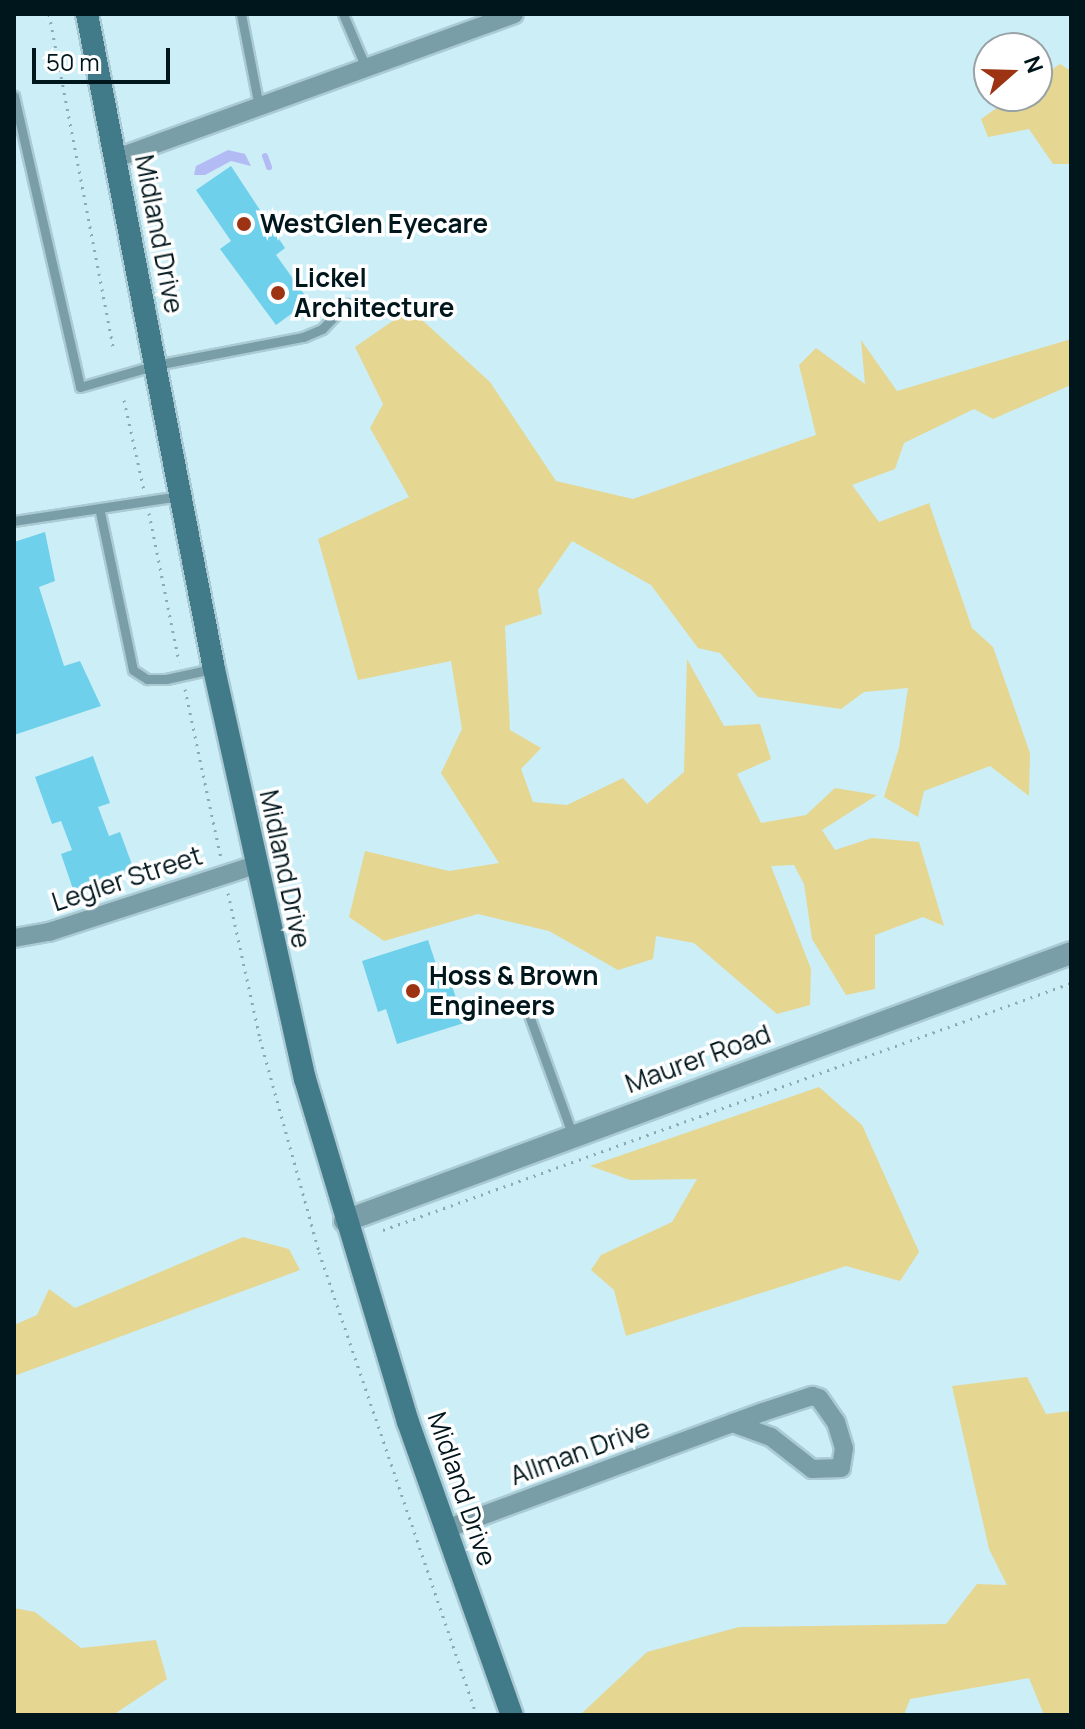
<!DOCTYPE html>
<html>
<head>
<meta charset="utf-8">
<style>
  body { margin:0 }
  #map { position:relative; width:1085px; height:1729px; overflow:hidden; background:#cceef7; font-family:Manrope,sans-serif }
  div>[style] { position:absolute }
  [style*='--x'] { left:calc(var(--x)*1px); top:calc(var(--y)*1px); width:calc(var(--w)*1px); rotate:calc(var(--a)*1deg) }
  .green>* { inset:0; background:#e5d691 }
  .water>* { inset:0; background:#b2bbf3 }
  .stream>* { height:6px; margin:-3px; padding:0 3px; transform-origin:3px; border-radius:3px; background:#b2bbf3 }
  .building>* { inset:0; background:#6ed0ea }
  .path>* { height:3px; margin-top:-1.5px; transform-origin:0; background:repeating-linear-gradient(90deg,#8caab2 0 2px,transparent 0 8px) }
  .roads { filter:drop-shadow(2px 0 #abcbd4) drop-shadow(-2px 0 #abcbd4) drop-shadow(0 2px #abcbd4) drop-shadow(0 -2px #abcbd4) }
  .service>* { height:9px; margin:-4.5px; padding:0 4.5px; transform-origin:4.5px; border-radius:4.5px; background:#7a9ea8 }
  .minor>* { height:18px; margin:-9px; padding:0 9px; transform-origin:9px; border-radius:9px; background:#7a9ea8 }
  .tertiary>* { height:22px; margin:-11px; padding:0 11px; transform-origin:11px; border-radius:11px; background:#7a9ea8 }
  .secondary>* { height:22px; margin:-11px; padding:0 11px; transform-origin:11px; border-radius:11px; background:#417a89 }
  .dots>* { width:22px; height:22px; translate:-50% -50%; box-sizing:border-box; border:4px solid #fff; border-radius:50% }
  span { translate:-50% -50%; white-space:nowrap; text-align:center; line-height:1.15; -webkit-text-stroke:7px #fff; paint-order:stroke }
  .poi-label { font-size:26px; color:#00161d; font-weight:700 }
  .left { translate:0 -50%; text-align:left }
  .street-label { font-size:26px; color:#00161d }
  .frame { position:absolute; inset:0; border:16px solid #00161d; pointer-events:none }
  .north { position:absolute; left:973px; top:32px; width:80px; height:80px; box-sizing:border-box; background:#fff; border:2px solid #99a2a5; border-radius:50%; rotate:70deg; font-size:22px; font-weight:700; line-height:32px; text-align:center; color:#00161d }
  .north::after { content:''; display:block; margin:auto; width:28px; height:36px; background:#9c3414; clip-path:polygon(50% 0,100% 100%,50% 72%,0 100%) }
  .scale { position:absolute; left:32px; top:48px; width:138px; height:36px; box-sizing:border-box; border:4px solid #00161d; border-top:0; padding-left:10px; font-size:24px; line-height:28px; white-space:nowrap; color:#00161d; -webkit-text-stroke:6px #fff; paint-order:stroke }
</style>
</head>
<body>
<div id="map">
  <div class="green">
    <i style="clip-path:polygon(1060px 64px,1071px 71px,1071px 164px,1053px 164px,1029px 129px,988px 137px,981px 119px,1014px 96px,1037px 96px,1037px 80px)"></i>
    <i style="clip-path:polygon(410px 309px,490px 382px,556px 481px,633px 499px,816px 435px,799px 365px,816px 348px,865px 384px,861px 340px,897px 391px,1071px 339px,1071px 385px,993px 419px,974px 409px,904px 443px,895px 469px,852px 485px,879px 522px,929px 503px,972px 628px,993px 647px,1030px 753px,1029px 796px,990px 766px,924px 791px,918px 817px,884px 797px,899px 748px,908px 688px,864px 692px,841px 709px,758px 697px,720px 653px,698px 648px,651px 585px,572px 541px,538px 590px,542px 614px,505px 626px,510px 730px,541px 748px,521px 769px,533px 802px,567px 805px,623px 778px,647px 804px,684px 772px,687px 659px,724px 726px,760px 724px,771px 759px,737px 774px,761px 823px,806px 815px,835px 788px,877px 795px,822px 830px,835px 850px,872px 838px,919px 842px,944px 926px,923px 917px,875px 935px,875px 989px,846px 995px,812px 939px,804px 884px,794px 865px,771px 866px,811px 969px,810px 1005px,777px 1014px,694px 943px,656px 936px,653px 959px,618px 970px,549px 931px,478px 914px,384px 941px,349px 917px,365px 851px,449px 871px,499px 863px,441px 773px,462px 729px,451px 661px,358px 680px,318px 539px,409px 497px,370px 428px,383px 404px,355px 347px)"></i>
    <i style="clip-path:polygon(819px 1087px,862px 1125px,919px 1252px,900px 1281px,846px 1266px,626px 1336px,614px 1290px,591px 1270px,601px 1255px,672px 1222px,697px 1179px,630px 1180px,590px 1166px)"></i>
    <i style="clip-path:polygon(243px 1237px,289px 1249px,300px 1270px,14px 1376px,14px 1325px,37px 1315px,49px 1289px,75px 1308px)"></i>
    <i style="clip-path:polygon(1027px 1377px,1046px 1414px,1071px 1411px,1071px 1715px,1044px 1715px,1029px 1678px,910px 1699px,904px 1715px,580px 1715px,647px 1652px,739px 1627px,946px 1624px,977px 1584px,1007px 1585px,989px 1549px,952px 1386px)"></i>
    <i style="clip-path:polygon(14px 1608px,35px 1612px,81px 1648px,156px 1640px,167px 1679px,113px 1715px,14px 1715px)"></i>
  </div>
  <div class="water">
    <i style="clip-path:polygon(228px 150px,245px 154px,251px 166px,231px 161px,205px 175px,194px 175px,196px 166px)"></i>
  </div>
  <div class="stream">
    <i style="--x:265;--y:156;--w:12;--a:70"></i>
  </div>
  <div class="building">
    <i style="clip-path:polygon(231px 166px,285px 248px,276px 255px,309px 301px,276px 325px,220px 249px,231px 241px,196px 190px)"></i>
    <i style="clip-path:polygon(45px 532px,55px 581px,39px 587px,64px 666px,80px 661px,101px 706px,14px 735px,14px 542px)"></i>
    <i style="clip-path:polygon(93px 756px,110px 803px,98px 807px,109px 836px,120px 832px,134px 870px,74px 892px,61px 854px,72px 850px,61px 821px,52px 824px,35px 777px)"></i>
    <i style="clip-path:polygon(428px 940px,439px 973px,447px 970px,464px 1023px,397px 1044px,386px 1009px,378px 1012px,362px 961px)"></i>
  </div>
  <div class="path">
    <i style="--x:49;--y:14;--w:343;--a:79.1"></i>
    <i style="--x:124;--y:400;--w:92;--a:77.5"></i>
    <i style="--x:149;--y:513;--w:152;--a:78.6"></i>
    <i style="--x:185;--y:689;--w:173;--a:78"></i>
    <i style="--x:228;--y:893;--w:149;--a:77.6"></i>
    <i style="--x:260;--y:1039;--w:221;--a:74.5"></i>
    <i style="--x:319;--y:1252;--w:489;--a:71.2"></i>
    <i style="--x:383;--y:1230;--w:731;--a:-19.75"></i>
  </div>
  <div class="roads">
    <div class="service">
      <i style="--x:241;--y:14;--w:95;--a:79"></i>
      <i style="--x:343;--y:14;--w:59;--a:66.9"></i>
      <i style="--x:14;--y:96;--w:298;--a:77.2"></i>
      <i style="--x:80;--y:387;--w:79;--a:-16.1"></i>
      <i style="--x:156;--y:365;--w:150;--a:-10.8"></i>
      <i style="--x:303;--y:337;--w:21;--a:-23"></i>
      <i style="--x:322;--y:329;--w:35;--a:-46"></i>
      <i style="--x:100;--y:512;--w:161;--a:78.2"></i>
      <i style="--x:133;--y:670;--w:17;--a:33"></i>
      <i style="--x:147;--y:679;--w:19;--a:0"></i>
      <i style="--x:166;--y:679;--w:47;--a:-12.3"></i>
      <i style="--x:14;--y:521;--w:168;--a:-8.6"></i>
      <i style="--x:526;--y:1007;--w:137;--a:70"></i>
    </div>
    <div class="minor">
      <i style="--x:117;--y:158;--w:422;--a:-19.9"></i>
      <i style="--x:14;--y:938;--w:36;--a:-10"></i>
      <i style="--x:49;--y:932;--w:217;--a:-18"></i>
      <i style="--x:446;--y:1529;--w:306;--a:-20.3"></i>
      <i style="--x:733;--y:1423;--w:32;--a:-20"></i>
      <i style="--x:763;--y:1412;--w:52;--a:-18.1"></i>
      <i style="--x:812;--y:1396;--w:7;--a:16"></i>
      <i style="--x:819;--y:1398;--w:29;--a:55"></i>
      <i style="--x:836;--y:1422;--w:27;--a:73"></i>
      <i style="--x:844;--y:1448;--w:20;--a:99"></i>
      <i style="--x:841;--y:1468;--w:29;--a:178"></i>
      <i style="--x:812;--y:1469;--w:52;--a:-142"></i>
      <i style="--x:771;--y:1437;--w:40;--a:-159.8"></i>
    </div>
    <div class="tertiary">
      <i style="--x:345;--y:1221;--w:774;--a:-20.26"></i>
    </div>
    <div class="secondary">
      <i style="--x:87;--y:14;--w:667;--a:79.03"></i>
      <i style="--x:214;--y:669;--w:420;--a:77.5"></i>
      <i style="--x:305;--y:1079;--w:358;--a:73.3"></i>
      <i style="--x:408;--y:1422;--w:311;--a:70.5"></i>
    </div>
  </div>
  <div class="dots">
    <i style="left:244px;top:224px;background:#9c3414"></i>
    <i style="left:278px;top:293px;background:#9c3414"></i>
    <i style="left:413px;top:991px;background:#9c3414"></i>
  </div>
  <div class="poi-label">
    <span class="left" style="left:260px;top:224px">WestGlen Eyecare</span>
    <span class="left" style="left:294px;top:293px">Lickel<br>Architecture</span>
    <span class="left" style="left:429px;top:991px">Hoss &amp; Brown<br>Engineers</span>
  </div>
  <div class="street-label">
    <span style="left:159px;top:234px;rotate:79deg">Midland Drive</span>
    <span style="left:285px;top:869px;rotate:78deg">Midland Drive</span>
    <span style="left:127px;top:879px;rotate:-18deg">Legler Street</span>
    <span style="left:698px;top:1059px;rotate:-20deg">Maurer Road</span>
    <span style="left:580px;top:1452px;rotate:-20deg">Allman Drive</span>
    <span style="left:462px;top:1489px;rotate:71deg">Midland Drive</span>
  </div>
  <div class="frame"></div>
  <div class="north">N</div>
  <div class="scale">50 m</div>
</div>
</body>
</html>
